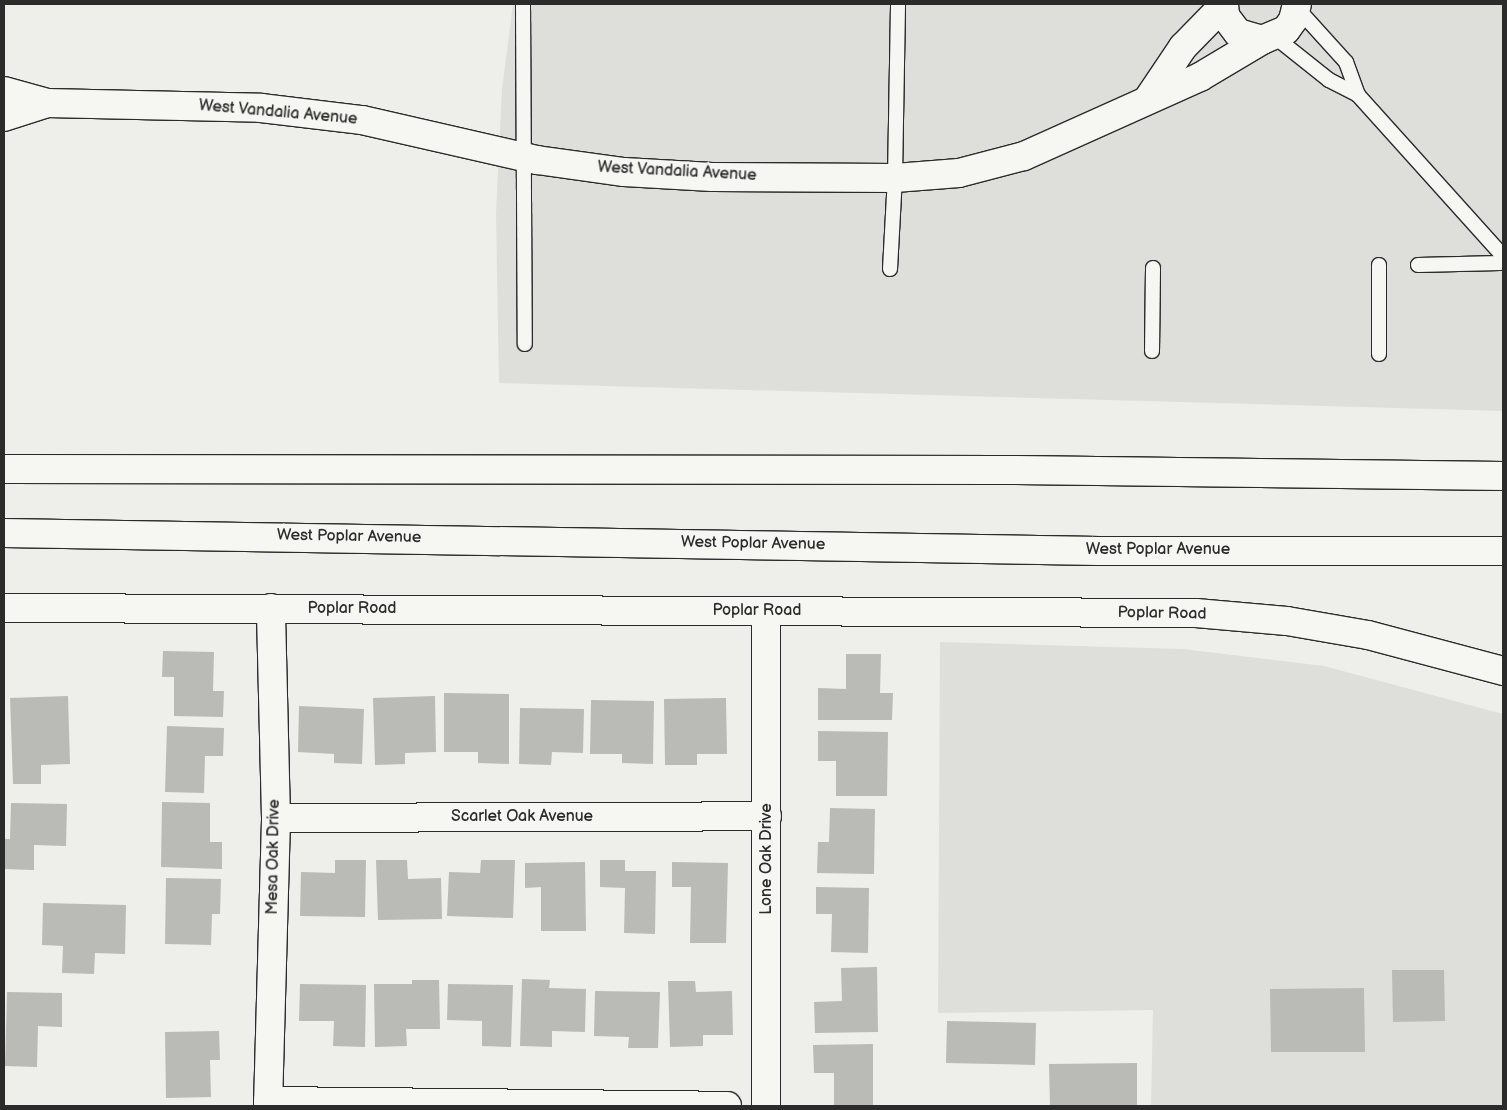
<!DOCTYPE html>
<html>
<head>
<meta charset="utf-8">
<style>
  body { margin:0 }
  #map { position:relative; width:1507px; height:1110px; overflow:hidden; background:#eeeeea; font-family:"Balsamiq Sans",sans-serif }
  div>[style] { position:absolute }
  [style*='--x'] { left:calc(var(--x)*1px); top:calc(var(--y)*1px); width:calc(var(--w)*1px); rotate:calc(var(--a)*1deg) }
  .built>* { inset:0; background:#dededb }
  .building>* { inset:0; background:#babab7 }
  .roads { filter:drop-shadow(1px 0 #2b2b2b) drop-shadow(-1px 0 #2b2b2b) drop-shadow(0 1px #2b2b2b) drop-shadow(0 -1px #2b2b2b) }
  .lane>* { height:14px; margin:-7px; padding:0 7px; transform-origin:7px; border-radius:7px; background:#f6f6f2 }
  .street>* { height:28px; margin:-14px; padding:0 14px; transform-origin:14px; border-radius:14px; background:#f6f6f2 }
  .secondary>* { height:28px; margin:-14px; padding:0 14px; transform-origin:14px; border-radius:14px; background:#f6f6f2 }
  span { translate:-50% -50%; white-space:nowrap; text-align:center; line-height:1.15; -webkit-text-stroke:5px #f6f6f2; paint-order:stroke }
  .street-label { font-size:16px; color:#2b2b2b }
  .frame { position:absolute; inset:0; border:5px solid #2b2b2b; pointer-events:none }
</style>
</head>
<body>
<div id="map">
  <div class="built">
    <i style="clip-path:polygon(513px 4px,1503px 4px,1503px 411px,499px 383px,496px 214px,502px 89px)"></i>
    <i style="clip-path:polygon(940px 642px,1183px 649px,1324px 666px,1503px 714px,1503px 1106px,1151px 1106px,1153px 1010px,938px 1013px)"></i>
  </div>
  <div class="building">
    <i style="clip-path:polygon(163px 651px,214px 652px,213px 691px,224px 691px,223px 717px,174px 716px,174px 677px,162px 677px)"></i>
    <i style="clip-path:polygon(846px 654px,881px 654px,880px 693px,893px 693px,892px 720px,818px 720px,818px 688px,846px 689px)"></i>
    <i style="clip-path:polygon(444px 693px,509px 694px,509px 764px,478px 763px,478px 752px,444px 752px)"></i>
    <i style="clip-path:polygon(68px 696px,70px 764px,41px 765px,41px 784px,13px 784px,10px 698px)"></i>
    <i style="clip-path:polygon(435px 696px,436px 752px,405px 753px,405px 764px,375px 765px,373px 698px)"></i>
    <i style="clip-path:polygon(726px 698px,727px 754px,697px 754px,697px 765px,665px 765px,664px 699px)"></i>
    <i style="clip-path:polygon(591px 700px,654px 701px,653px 764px,622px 763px,622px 754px,590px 754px)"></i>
    <i style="clip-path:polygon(299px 706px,364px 709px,362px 764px,334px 763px,334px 754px,298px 752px)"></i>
    <i style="clip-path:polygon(520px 708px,584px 709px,583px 753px,552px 752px,551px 765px,519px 764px)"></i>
    <i style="clip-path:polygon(167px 726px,224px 728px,223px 756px,205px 756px,204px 793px,165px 792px)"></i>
    <i style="clip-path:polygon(818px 731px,888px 732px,887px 796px,836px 796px,836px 761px,818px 761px)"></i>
    <i style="clip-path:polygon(162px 802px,210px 803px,210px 842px,222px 842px,222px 869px,161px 867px)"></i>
    <i style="clip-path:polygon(11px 803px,67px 804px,66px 846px,34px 845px,34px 870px,4px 869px,4px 839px,10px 839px)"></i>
    <i style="clip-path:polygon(830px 808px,875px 809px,874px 874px,817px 873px,818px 842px,829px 842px)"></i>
    <i style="clip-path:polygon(335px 860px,366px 860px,365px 917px,300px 916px,301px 872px,335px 873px)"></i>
    <i style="clip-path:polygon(376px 860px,407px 860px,408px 879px,441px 878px,442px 919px,378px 920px)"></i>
    <i style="clip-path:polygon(481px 860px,515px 860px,513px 918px,447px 916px,449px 872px,480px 873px)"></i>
    <i style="clip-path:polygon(600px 860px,625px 860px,625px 871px,656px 871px,655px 934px,624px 933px,625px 888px,600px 887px)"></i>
    <i style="clip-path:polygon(585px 862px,586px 931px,541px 931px,541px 887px,525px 888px,525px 863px)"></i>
    <i style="clip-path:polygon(672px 862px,728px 863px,726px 943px,690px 943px,691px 887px,672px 887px)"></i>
    <i style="clip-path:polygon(166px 878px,221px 879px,220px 914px,212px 914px,211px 945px,165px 944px)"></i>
    <i style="clip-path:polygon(816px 887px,869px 888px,868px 953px,831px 952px,832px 914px,816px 914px)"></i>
    <i style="clip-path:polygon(43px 903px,126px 905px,125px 954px,95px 953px,94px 974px,62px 973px,63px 946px,42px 945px)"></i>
    <i style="clip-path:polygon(877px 967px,878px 1032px,815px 1033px,814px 1002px,842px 1001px,841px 968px)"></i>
    <i style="clip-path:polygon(1392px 970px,1444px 970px,1445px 1021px,1393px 1022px)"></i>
    <i style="clip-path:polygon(522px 979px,550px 980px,549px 988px,586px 989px,585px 1032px,552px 1031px,552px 1047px,520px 1046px)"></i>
    <i style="clip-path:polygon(412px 980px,439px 980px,440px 1029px,406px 1029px,407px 1046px,375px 1047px,374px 984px,412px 984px)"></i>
    <i style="clip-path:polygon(668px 981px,695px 981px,696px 992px,732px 991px,733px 1035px,703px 1035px,703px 1046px,670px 1047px)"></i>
    <i style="clip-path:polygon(300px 984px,366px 985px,365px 1047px,333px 1046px,334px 1021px,299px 1021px)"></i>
    <i style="clip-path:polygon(448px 984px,513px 985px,511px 1047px,482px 1046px,482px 1021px,447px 1020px)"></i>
    <i style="clip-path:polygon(1364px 988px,1365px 1052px,1271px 1052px,1270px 989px)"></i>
    <i style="clip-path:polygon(595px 991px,660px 992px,658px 1048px,628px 1048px,629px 1037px,594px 1036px)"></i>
    <i style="clip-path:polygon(7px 992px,62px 993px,62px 1027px,38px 1026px,37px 1067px,5px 1066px)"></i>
    <i style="clip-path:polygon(947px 1021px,1036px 1023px,1035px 1065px,946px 1063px)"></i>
    <i style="clip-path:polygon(219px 1031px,220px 1060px,210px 1060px,211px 1097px,166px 1098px,165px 1032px)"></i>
    <i style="clip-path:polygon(873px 1044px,873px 1106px,834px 1106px,834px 1073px,814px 1073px,813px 1045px)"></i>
    <i style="clip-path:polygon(1137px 1063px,1137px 1106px,1050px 1106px,1049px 1064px)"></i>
  </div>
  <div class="roads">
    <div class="lane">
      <i style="--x:523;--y:4;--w:340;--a:89.7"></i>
      <i style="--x:1297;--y:8;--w:73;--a:47.8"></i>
      <i style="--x:1346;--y:62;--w:35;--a:70"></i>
      <i style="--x:1275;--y:37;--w:69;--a:38.5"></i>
      <i style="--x:1329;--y:80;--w:33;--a:27"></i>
      <i style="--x:1358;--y:95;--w:217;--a:48"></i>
      <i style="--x:1379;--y:265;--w:89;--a:90"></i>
      <i style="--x:1418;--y:265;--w:82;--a:-1.4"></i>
      <i style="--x:1500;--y:263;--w:6;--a:-59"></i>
      <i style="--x:890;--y:269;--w:91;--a:-86.9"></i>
      <i style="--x:895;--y:178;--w:174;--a:-89"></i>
      <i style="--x:1152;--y:351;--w:83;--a:-89.3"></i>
    </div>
    <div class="street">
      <i style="--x:1224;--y:4;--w:12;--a:85"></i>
      <i style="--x:1225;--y:16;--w:21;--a:53"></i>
      <i style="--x:1238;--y:33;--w:25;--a:16"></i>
      <i style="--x:1262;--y:40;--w:26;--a:-23"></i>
      <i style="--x:1286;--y:30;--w:12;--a:-55"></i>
      <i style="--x:1293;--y:20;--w:16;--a:-76"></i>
      <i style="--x:4;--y:91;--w:45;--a:15.6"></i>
      <i style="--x:47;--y:103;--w:214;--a:1.3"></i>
      <i style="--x:261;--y:108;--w:102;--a:6.8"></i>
      <i style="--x:362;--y:120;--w:180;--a:12.9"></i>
      <i style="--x:537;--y:160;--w:88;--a:7.9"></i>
      <i style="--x:624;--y:172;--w:88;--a:3.3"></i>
      <i style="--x:712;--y:177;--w:183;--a:0.3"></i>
      <i style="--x:895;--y:178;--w:64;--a:-4.5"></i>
      <i style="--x:959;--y:173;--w:67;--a:-14.7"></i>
      <i style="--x:1024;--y:156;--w:193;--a:-24.2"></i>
      <i style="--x:1200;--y:77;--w:72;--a:-30.8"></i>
      <i style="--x:1148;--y:99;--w:63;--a:-56.1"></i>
      <i style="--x:1183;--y:47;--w:57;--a:-45.7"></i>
      <i style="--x:4;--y:117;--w:45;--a:-18"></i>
      <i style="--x:4;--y:608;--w:1192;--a:0.24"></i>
      <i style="--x:1196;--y:613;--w:91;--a:5"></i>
      <i style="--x:1287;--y:621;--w:82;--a:9.8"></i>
      <i style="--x:1368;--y:635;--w:140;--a:14.9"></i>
      <i style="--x:766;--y:611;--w:495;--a:90"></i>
      <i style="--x:276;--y:818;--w:491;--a:-0.2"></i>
      <i style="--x:268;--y:1101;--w:459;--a:0.6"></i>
      <i style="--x:268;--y:1106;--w:288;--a:-88.4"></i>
      <i style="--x:276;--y:818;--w:210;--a:-91.4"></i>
    </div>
    <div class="secondary">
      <i style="--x:4;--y:469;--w:1012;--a:0.06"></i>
      <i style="--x:1016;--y:470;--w:487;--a:0.7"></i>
      <i style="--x:4;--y:533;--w:1095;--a:0.94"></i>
      <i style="--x:1099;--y:551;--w:404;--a:0"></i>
    </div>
  </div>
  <div class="street-label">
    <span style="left:278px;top:113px;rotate:5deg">West Vandalia Avenue</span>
    <span style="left:677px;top:172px;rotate:3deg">West Vandalia Avenue</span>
    <span style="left:349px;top:537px;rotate:1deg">West Poplar Avenue</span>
    <span style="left:753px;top:544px;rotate:1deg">West Poplar Avenue</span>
    <span style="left:1158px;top:550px">West Poplar Avenue</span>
    <span style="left:352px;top:609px">Poplar Road</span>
    <span style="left:757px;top:611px">Poplar Road</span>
    <span style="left:1162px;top:614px;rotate:1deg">Poplar Road</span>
    <span style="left:522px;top:817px">Scarlet Oak Avenue</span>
    <span style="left:274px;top:857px;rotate:-89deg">Mesa Oak Drive</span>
    <span style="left:767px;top:859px;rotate:-90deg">Lone Oak Drive</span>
  </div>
  <div class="frame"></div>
</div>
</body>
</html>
